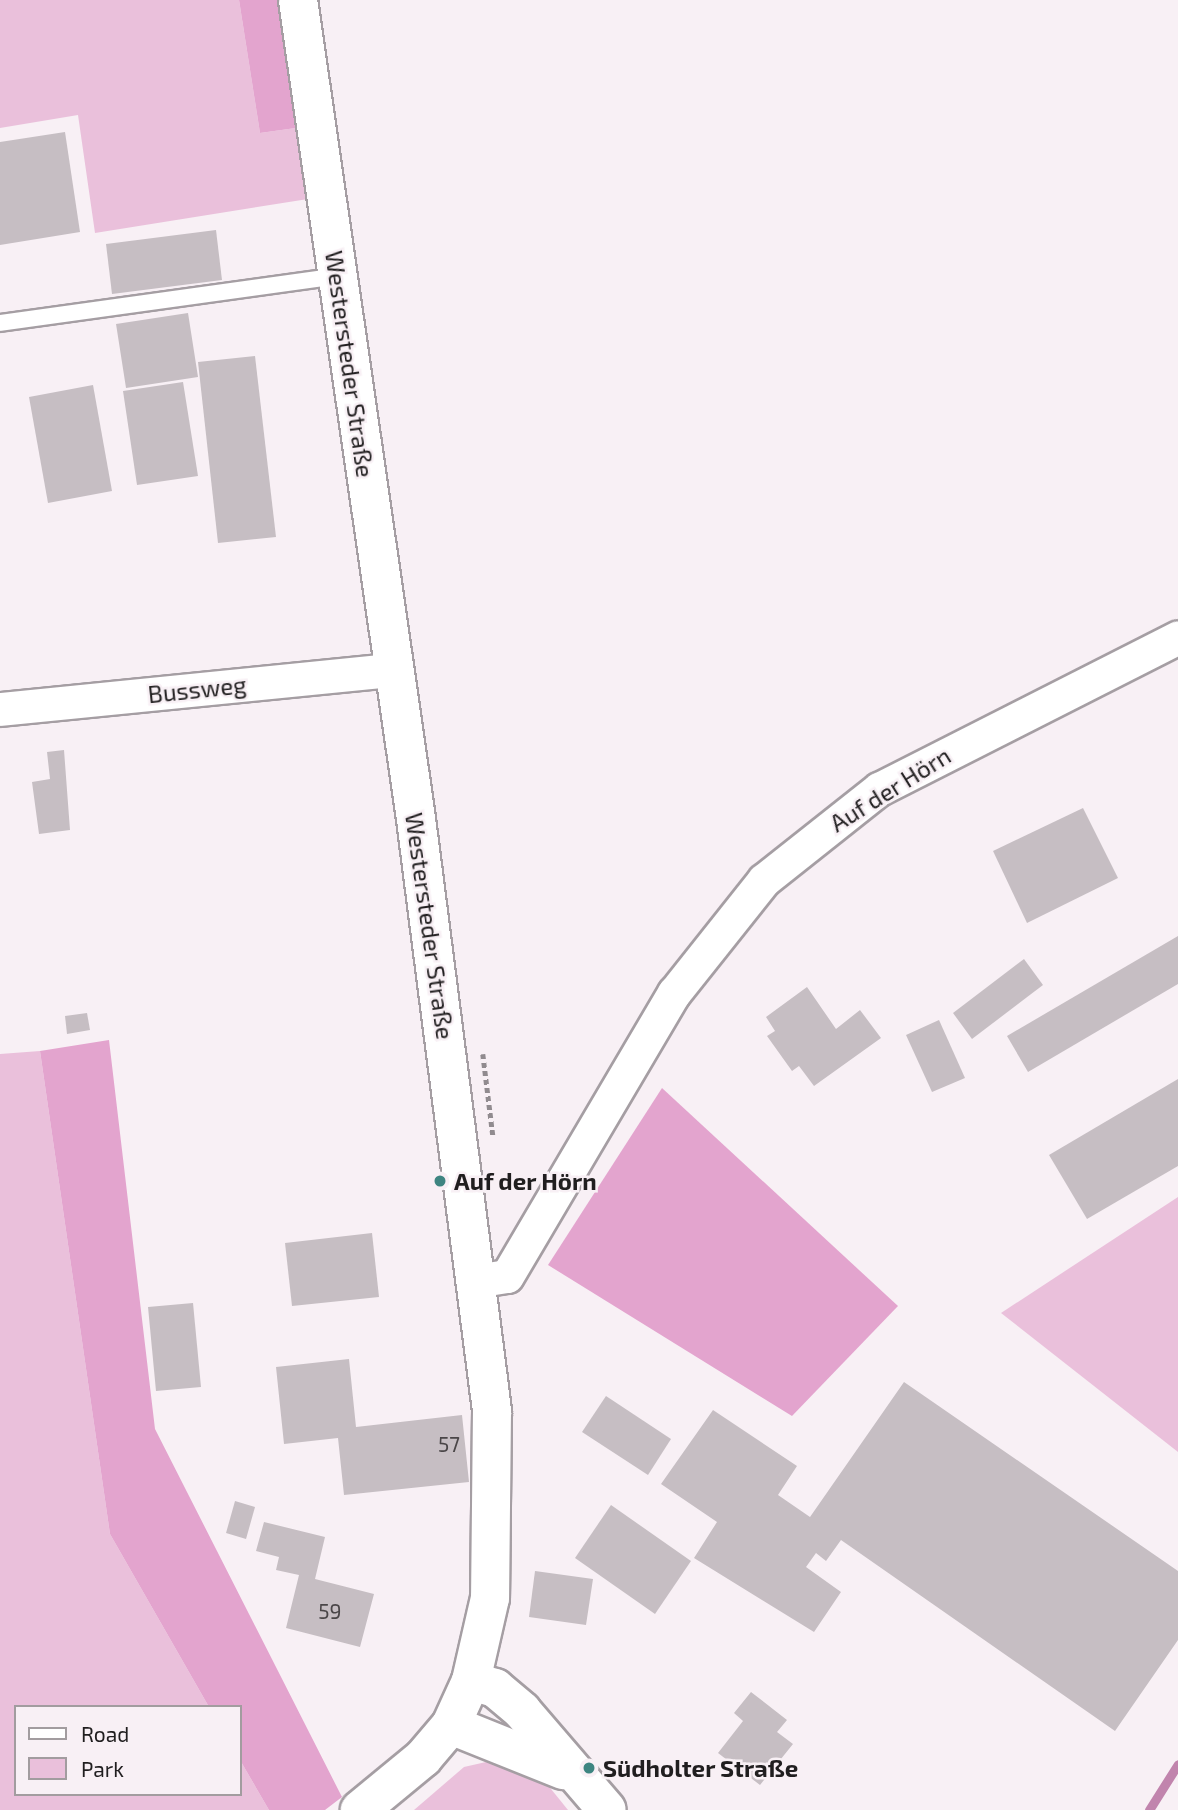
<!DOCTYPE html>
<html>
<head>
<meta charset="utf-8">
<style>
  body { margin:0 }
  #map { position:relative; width:1178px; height:1810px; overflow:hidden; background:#f8f0f5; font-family:"Exo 2",sans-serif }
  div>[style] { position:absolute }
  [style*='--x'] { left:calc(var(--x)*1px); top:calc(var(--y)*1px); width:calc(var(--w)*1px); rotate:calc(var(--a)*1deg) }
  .green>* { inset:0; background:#eac0db }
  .forest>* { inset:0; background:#e3a4ce }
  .stream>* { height:9px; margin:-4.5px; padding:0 4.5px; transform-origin:4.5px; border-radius:4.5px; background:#c184ad }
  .building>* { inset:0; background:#c6bec3 }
  .path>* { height:4.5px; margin-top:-2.25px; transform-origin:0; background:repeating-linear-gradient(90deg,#918b8f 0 5px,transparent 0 8.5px) }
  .roads { filter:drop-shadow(2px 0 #a59ea3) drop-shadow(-2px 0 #a59ea3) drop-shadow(0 2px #a59ea3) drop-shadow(0 -2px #a59ea3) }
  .service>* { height:16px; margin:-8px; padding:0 8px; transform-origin:8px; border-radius:8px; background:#fff }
  .minor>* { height:33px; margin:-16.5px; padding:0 16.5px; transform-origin:16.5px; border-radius:16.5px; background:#fff }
  .tertiary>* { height:38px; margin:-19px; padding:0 19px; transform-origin:19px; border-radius:19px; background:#fff }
  .secondary>* { height:38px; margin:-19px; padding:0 19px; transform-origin:19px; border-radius:19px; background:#fff }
  .dots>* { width:19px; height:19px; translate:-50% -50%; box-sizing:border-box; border:4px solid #f8f0f5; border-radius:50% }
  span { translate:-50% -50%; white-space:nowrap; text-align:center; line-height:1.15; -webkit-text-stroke:5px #f8f0f5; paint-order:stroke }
  .number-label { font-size:21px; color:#4a4648 }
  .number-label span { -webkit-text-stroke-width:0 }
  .street-label { font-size:24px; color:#201e1f }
  .poi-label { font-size:24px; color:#201e1f; font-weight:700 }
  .left { translate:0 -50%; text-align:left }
  .legend { position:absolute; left:14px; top:1705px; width:228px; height:91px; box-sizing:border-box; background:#f8f0f5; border:2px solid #a29c9f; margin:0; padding:9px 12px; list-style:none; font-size:21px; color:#201e1f }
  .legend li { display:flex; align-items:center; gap:14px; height:35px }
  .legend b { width:35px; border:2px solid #a29c9f }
</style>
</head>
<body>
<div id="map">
  <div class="green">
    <i style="clip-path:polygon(0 0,239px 0,260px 133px,303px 127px,308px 199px,95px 233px,78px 115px,0 128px)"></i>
    <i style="clip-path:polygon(40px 1051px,110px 1534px,209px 1707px,16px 1707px,16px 1794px,240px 1794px,240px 1760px,269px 1810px,0 1810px,0 1054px)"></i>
    <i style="clip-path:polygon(1178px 1197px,1178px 1452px,1001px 1313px)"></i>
    <i style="clip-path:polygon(486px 1762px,509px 1764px,547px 1784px,568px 1810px,414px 1810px,464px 1767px)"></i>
  </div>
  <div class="forest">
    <i style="clip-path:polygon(239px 0,283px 0,303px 127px,260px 133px)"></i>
    <i style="clip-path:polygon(109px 1040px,155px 1429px,342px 1797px,325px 1810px,269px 1810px,240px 1760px,240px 1707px,209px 1707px,110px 1534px,40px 1051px)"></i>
    <i style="clip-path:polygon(662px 1088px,898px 1306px,792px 1416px,548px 1265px)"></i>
  </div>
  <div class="stream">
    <i style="--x:1149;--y:1810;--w:54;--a:-57.8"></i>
  </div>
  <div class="building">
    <i style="clip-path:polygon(65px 132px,80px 232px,0 245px,0 142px)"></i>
    <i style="clip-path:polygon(216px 230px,222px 280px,112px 294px,106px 244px)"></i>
    <i style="clip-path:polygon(188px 313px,198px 377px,126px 388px,116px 324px)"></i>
    <i style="clip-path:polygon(255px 356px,276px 537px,218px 543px,198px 362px)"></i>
    <i style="clip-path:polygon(183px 382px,198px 476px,137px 485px,123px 391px)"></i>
    <i style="clip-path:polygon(93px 385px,112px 491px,48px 503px,29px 397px)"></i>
    <i style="clip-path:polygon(64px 750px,70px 830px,39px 834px,32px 782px,50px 779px,47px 752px)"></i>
    <i style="clip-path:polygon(1083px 808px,1118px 878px,1027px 923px,993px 851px)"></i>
    <i style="clip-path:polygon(1178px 936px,1178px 984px,1028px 1072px,1007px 1036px)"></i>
    <i style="clip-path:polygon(1024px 959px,1043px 985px,972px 1039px,953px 1013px)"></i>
    <i style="clip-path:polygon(807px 987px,836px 1029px,860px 1010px,881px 1038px,814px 1086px,799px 1066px,792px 1071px,767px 1036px,775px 1031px,766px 1017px)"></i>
    <i style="clip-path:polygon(87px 1013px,90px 1030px,67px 1034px,65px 1016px)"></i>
    <i style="clip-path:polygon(939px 1020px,965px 1078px,932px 1092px,906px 1035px)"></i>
    <i style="clip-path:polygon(1178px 1079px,1178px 1166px,1087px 1219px,1049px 1155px)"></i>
    <i style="clip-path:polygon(372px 1233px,379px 1297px,292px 1306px,285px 1243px)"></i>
    <i style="clip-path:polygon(193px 1303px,201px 1387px,156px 1391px,148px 1307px)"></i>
    <i style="clip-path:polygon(349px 1359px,356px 1427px,462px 1415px,469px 1482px,344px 1495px,338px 1438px,284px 1444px,276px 1367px)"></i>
    <i style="clip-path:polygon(904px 1382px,1178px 1571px,1178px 1640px,1115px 1731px,841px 1540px,826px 1561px,816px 1553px,806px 1567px,841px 1592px,814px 1632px,694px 1558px,717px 1522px,661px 1484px,713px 1410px,797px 1466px,778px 1495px,810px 1517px)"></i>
    <i style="clip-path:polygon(606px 1396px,671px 1439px,648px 1475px,582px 1432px)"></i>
    <i style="clip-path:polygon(235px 1501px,255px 1507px,246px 1539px,226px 1533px)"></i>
    <i style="clip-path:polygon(611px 1505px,691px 1561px,655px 1614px,575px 1558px)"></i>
    <i style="clip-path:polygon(264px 1522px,325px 1537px,315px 1579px,374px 1594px,360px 1647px,286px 1628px,299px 1575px,276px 1570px,279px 1557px,256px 1551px)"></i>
    <i style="clip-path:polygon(535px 1571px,593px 1579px,586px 1625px,529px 1617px)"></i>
    <i style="clip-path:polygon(751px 1692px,787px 1720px,777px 1732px,793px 1744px,760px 1785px,718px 1753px,743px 1721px,734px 1713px)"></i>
  </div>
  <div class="path">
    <i style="--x:483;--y:1054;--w:82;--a:83"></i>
  </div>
  <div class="roads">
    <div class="service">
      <i style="--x:0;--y:323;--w:340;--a:-7.9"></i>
    </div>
    <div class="minor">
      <i style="--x:0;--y:709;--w:396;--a:-5.7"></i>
      <i style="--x:475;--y:1281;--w:32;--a:-9"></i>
      <i style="--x:507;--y:1276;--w:329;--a:-59.5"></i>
      <i style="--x:674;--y:993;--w:144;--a:-51.5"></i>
      <i style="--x:764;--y:880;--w:147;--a:-38.4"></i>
      <i style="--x:879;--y:789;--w:335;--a:-26.9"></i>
    </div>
    <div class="tertiary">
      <i style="--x:471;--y:1681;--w:25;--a:16"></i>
      <i style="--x:495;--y:1688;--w:35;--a:40"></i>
      <i style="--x:522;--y:1711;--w:130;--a:49.4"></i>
      <i style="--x:451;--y:1725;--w:121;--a:21.9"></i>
    </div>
    <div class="secondary">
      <i style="--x:298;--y:0;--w:827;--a:81.8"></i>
      <i style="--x:416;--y:819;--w:597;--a:82.68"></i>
      <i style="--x:492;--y:1411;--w:187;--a:90.6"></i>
      <i style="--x:490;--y:1598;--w:85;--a:102.9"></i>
      <i style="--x:471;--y:1681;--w:48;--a:114.4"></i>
      <i style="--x:451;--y:1725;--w:43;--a:130.3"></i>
      <i style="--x:423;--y:1758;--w:82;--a:140.5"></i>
    </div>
  </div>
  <div class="dots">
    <i style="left:440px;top:1181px;background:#3e8581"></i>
    <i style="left:589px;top:1768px;background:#3e8581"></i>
  </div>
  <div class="number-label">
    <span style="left:449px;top:1444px">57</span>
    <span style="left:330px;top:1611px">59</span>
  </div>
  <div class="street-label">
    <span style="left:350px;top:364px;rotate:82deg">Westersteder Straße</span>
    <span style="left:197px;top:689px;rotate:-6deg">Bussweg</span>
    <span style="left:890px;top:789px;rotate:-32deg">Auf der Hörn</span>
    <span style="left:430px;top:926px;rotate:82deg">Westersteder Straße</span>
  </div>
  <div class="poi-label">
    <span class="left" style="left:454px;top:1181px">Auf der Hörn</span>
    <span class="left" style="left:603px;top:1768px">Südholter Straße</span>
  </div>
  <ul class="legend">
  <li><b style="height:9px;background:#fff"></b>Road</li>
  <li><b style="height:19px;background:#eac0db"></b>Park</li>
  </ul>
</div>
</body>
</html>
